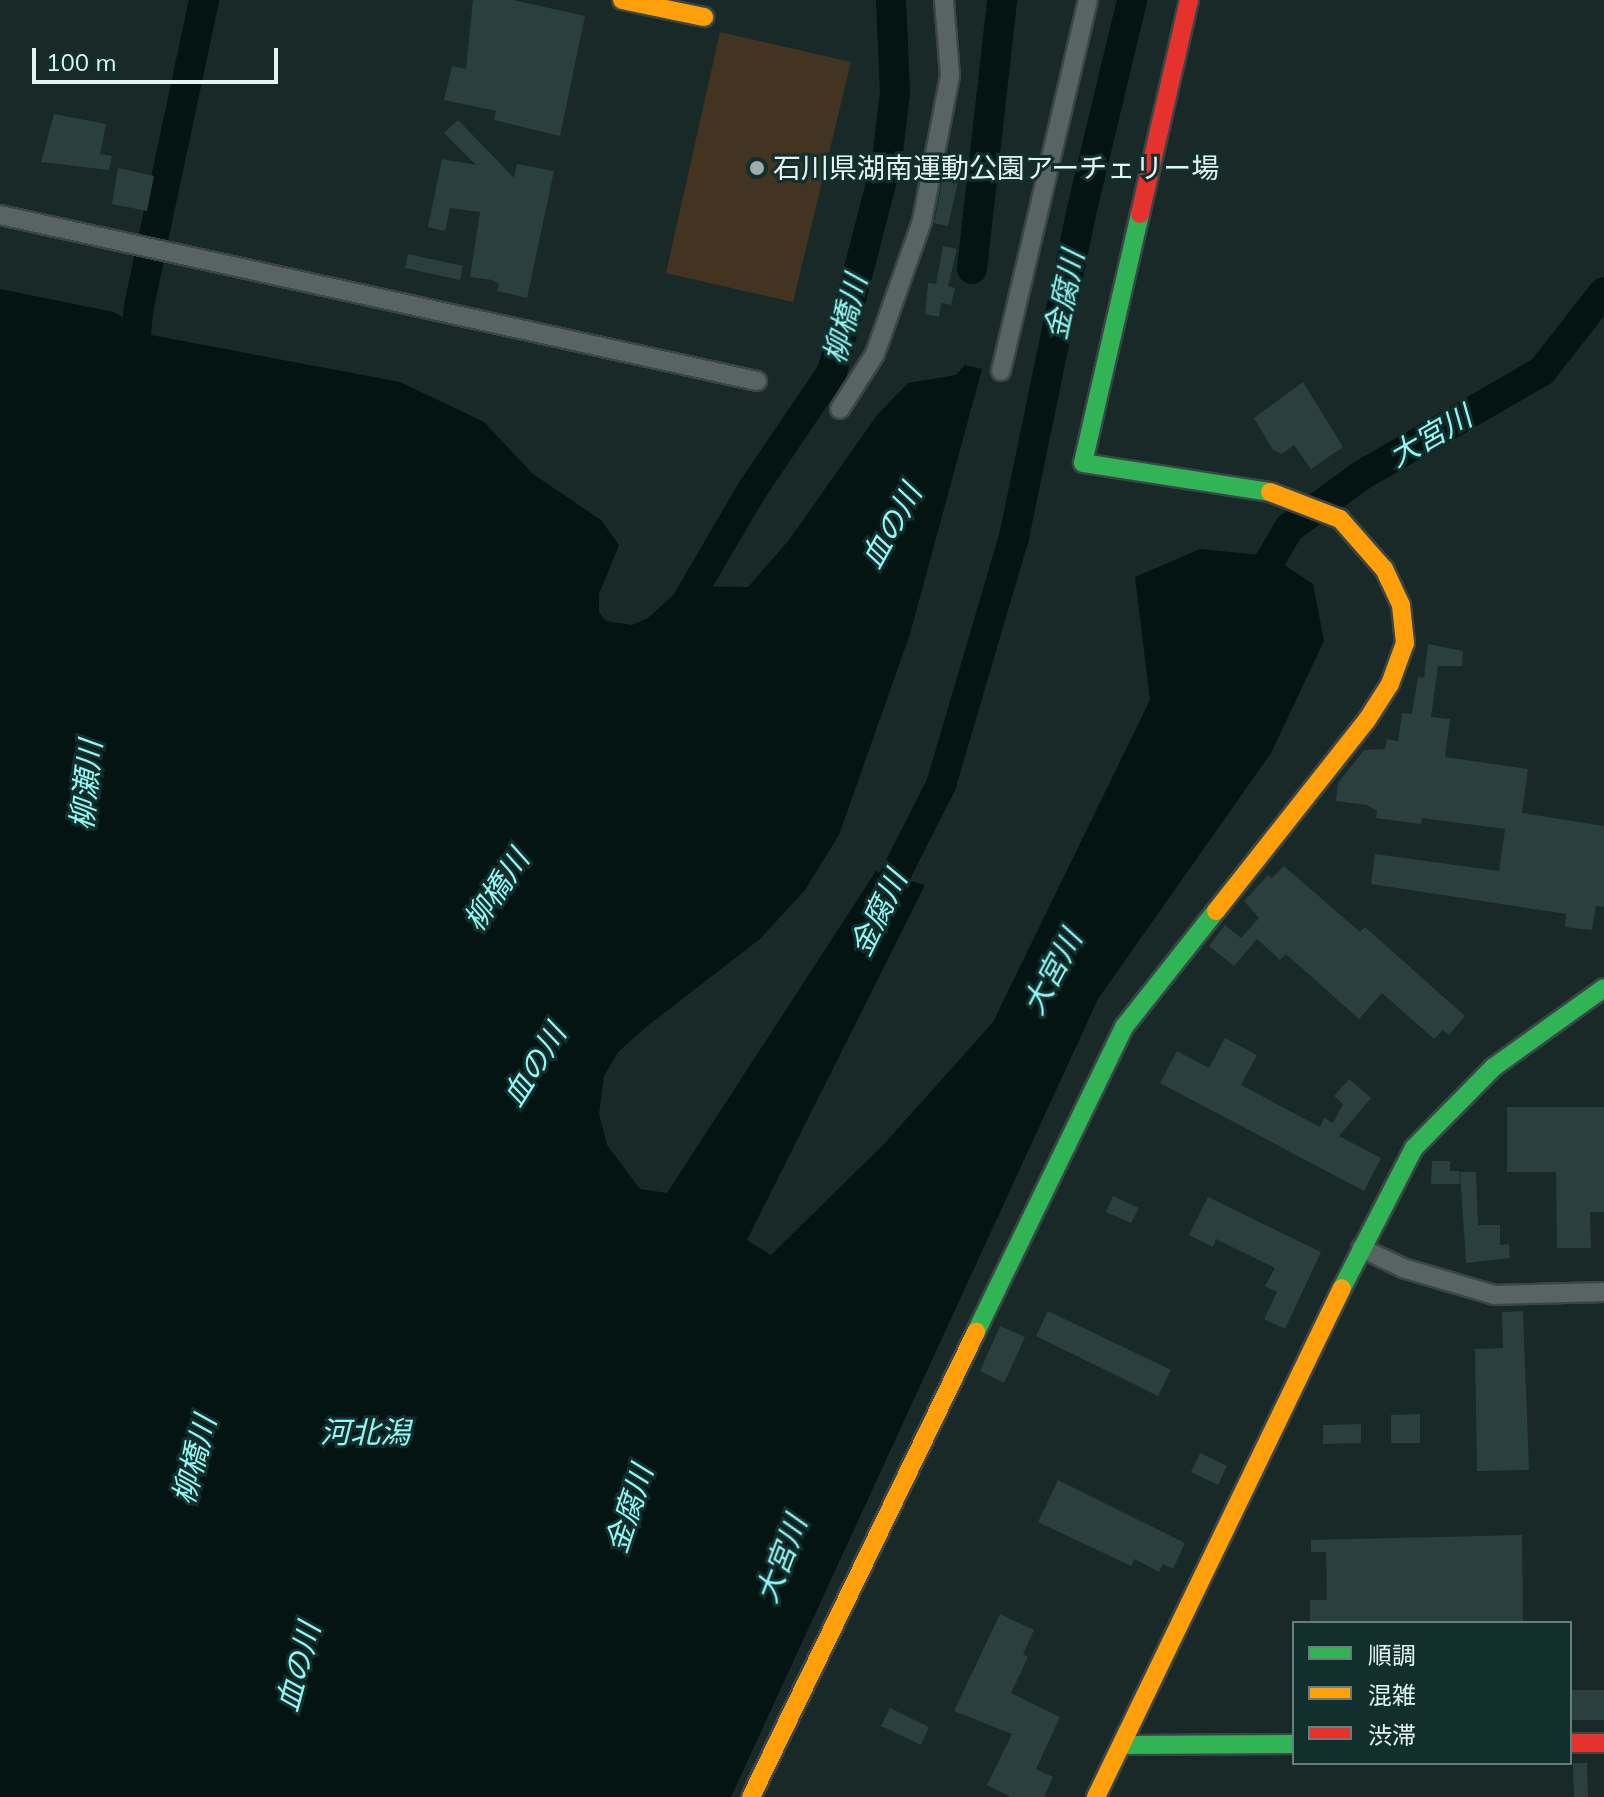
<!DOCTYPE html>
<html>
<head>
<meta charset="utf-8">
<style>
  body { margin:0 }
  #map { position:relative; width:1604px; height:1797px; overflow:hidden; background:#182928; font-family:Mulish,"Noto Sans JP",sans-serif }
  div>[style] { position:absolute }
  [style*='--x'] { left:calc(var(--x)*1px); top:calc(var(--y)*1px); width:calc(var(--w)*1px); rotate:calc(var(--a)*1deg) }
  .green>* { inset:0; background:#423420 }
  .water>* { inset:0; background:#041413 }
  .river>* { height:30px; margin:-15px; padding:0 15px; transform-origin:15px; border-radius:15px; background:#041413 }
  .building>* { inset:0; background:#2a3f3e }
  .roads { filter:drop-shadow(2px 0 #3a4646) drop-shadow(-2px 0 #3a4646) drop-shadow(0 2px #3a4646) drop-shadow(0 -2px #3a4646) }
  .street>* { height:18px; margin:-9px; padding:0 9px; transform-origin:9px; border-radius:9px; background:#586363 }
  .fast>* { height:18px; margin:-9px; padding:0 9px; transform-origin:9px; border-radius:9px; background:#30b455 }
  .slow>* { height:18px; margin:-9px; padding:0 9px; transform-origin:9px; border-radius:9px; background:#ff9f0a }
  .jam>* { height:18px; margin:-9px; padding:0 9px; transform-origin:9px; border-radius:9px; background:#e5322d }
  .dots>* { width:22px; height:22px; translate:-50% -50%; box-sizing:border-box; border:4px solid #122f2e; border-radius:50% }
  span { translate:-50% -50%; white-space:nowrap; text-align:center; line-height:1.15; -webkit-text-stroke:6px #122f2e; paint-order:stroke }
  .poi-label { font-size:28px; color:#e4f4f4 }
  .left { translate:0 -50%; text-align:left }
  .water-label { font-size:30px; color:#95f7f4; font-style:italic }
  .legend { position:absolute; left:1292px; top:1621px; width:280px; height:144px; box-sizing:border-box; background:#122f2e; border:2px solid #667e7d; margin:0; padding:10px 14px; list-style:none; font-size:24px; color:#e4f4f4 }
  .legend li { display:flex; align-items:center; gap:16px; height:40px }
  .legend b { width:40px; border:2px solid #667e7d }
  .scale { position:absolute; left:32px; top:48px; width:246px; height:36px; box-sizing:border-box; border:4px solid #e4f4f4; border-top:0; padding-left:10px; font-size:24px; line-height:28px; white-space:nowrap; color:#e4f4f4; -webkit-text-stroke:6px #122f2e; paint-order:stroke }
</style>
</head>
<body>
<div id="map">
  <div class="green">
    <i style="clip-path:polygon(720px 32px,851px 62px,793px 302px,666px 273px)"></i>
  </div>
  <div class="water">
    <i style="clip-path:polygon(0 289px,114px 312px,151px 335px,400px 382px,484px 422px,533px 474px,601px 520px,619px 545px,599px 594px,599px 612px,606px 621px,632px 625px,648px 618px,683px 586px,748px 587px,789px 540px,877px 415px,908px 383px,956px 375px,965px 365px,982px 369px,910px 634px,839px 835px,805px 890px,760px 939px,646px 1027px,618px 1052px,604px 1076px,599px 1114px,607px 1145px,640px 1189px,667px 1193px,876px 871px,925px 885px,747px 1240px,771px 1255px,885px 1143px,993px 1022px,1150px 700px,1135px 577px,1200px 549px,1271px 556px,1313px 584px,1324px 641px,1271px 753px,1098px 999px,731px 1797px,0 1797px)"></i>
  </div>
  <div class="river">
    <i style="--x:972;--y:269;--w:271;--a:-83.6"></i>
    <i style="--x:132;--y:368;--w:62;--a:-83.6"></i>
    <i style="--x:139;--y:306;--w:313;--a:-78"></i>
    <i style="--x:1253;--y:590;--w:72;--a:-59.9"></i>
    <i style="--x:1289;--y:528;--w:90;--a:-36"></i>
    <i style="--x:1362;--y:475;--w:208;--a:-30"></i>
    <i style="--x:1542;--y:371;--w:100;--a:-51.9"></i>
    <i style="--x:676;--y:620;--w:151;--a:-59.7"></i>
    <i style="--x:752;--y:490;--w:143;--a:-55.9"></i>
    <i style="--x:832;--y:372;--w:218;--a:-75.4"></i>
    <i style="--x:887;--y:161;--w:69;--a:-83.4"></i>
    <i style="--x:895;--y:92;--w:92;--a:-92.5"></i>
    <i style="--x:876;--y:913;--w:144;--a:-63.1"></i>
    <i style="--x:941;--y:785;--w:259;--a:-73.6"></i>
    <i style="--x:1014;--y:537;--w:331;--a:-78.3"></i>
    <i style="--x:1081;--y:213;--w:219;--a:-76.5"></i>
  </div>
  <div class="building">
    <i style="clip-path:polygon(473px 0,513px 0,585px 16px,560px 136px,494px 120px,496px 111px,444px 100px,452px 66px,466px 69px)"></i>
    <i style="clip-path:polygon(54px 114px,106px 124px,100px 154px,112px 156px,109px 170px,41px 162px)"></i>
    <i style="clip-path:polygon(458px 120px,514px 178px,517px 164px,554px 171px,527px 298px,497px 291px,499px 284px,492px 280px,470px 277px,480px 212px,450px 208px,445px 231px,428px 227px,442px 159px,476px 165px,444px 133px)"></i>
    <i style="clip-path:polygon(947px 156px,963px 159px,948px 226px,934px 223px)"></i>
    <i style="clip-path:polygon(118px 168px,154px 176px,147px 211px,112px 204px)"></i>
    <i style="clip-path:polygon(943px 246px,957px 249px,948px 286px,955px 288px,951px 305px,941px 303px,939px 317px,925px 314px,928px 283px,936px 284px)"></i>
    <i style="clip-path:polygon(408px 254px,463px 266px,460px 280px,405px 268px)"></i>
    <i style="clip-path:polygon(1303px 382px,1343px 447px,1311px 469px,1294px 445px,1282px 454px,1273px 450px,1254px 418px)"></i>
    <i style="clip-path:polygon(1428px 644px,1463px 651px,1462px 666px,1438px 666px,1431px 717px,1450px 719px,1445px 757px,1528px 769px,1522px 813px,1604px 826px,1604px 907px,1596px 906px,1592px 930px,1565px 927px,1566px 914px,1371px 884px,1375px 854px,1499px 871px,1505px 829px,1422px 818px,1421px 824px,1376px 818px,1377px 811px,1367px 805px,1336px 801px,1338px 783px,1364px 750px,1385px 749px,1387px 739px,1398px 741px,1402px 713px,1412px 714px,1418px 677px,1424px 678px)"></i>
    <i style="clip-path:polygon(1284px 866px,1360px 932px,1365px 927px,1465px 1016px,1449px 1035px,1443px 1030px,1434px 1039px,1382px 993px,1359px 1019px,1286px 954px,1280px 960px,1257px 939px,1234px 966px,1209px 946px,1225px 925px,1241px 938px,1259px 918px,1244px 901px,1268px 875px,1272px 878px)"></i>
    <i style="clip-path:polygon(1225px 1038px,1257px 1055px,1241px 1085px,1320px 1127px,1324px 1118px,1333px 1123px,1343px 1104px,1334px 1096px,1349px 1079px,1371px 1098px,1339px 1136px,1381px 1158px,1364px 1191px,1160px 1083px,1177px 1051px,1209px 1068px)"></i>
    <i style="clip-path:polygon(1507px 1107px,1604px 1107px,1604px 1212px,1590px 1212px,1591px 1248px,1557px 1248px,1556px 1172px,1507px 1172px)"></i>
    <i style="clip-path:polygon(1432px 1161px,1450px 1161px,1450px 1171px,1459px 1171px,1460px 1184px,1431px 1184px)"></i>
    <i style="clip-path:polygon(1460px 1172px,1476px 1172px,1478px 1225px,1500px 1225px,1500px 1245px,1509px 1244px,1510px 1258px,1466px 1263px)"></i>
    <i style="clip-path:polygon(1113px 1196px,1139px 1208px,1131px 1223px,1106px 1212px)"></i>
    <i style="clip-path:polygon(1208px 1197px,1321px 1252px,1285px 1329px,1264px 1319px,1277px 1292px,1265px 1286px,1275px 1268px,1216px 1239px,1213px 1247px,1189px 1235px)"></i>
    <i style="clip-path:polygon(1048px 1311px,1171px 1370px,1158px 1396px,1036px 1336px)"></i>
    <i style="clip-path:polygon(1523px 1311px,1529px 1470px,1477px 1471px,1475px 1349px,1503px 1348px,1502px 1312px)"></i>
    <i style="clip-path:polygon(1000px 1326px,1025px 1337px,1004px 1383px,980px 1371px)"></i>
    <i style="clip-path:polygon(1420px 1414px,1420px 1443px,1391px 1443px,1391px 1415px)"></i>
    <i style="clip-path:polygon(1361px 1424px,1361px 1443px,1323px 1444px,1323px 1425px)"></i>
    <i style="clip-path:polygon(1200px 1453px,1227px 1466px,1218px 1485px,1191px 1472px)"></i>
    <i style="clip-path:polygon(1058px 1480px,1185px 1543px,1173px 1569px,1163px 1564px,1159px 1572px,1135px 1559px,1131px 1566px,1038px 1522px)"></i>
    <i style="clip-path:polygon(1522px 1535px,1523px 1623px,1310px 1623px,1310px 1600px,1327px 1600px,1326px 1552px,1311px 1552px,1311px 1540px)"></i>
    <i style="clip-path:polygon(1000px 1614px,1034px 1630px,1023px 1654px,1028px 1657px,1011px 1693px,1060px 1717px,1036px 1769px,1053px 1777px,1044px 1797px,1011px 1797px,987px 1785px,1012px 1734px,954px 1711px)"></i>
    <i style="clip-path:polygon(1570px 1690px,1604px 1690px,1604px 1720px,1570px 1720px)"></i>
    <i style="clip-path:polygon(890px 1708px,929px 1727px,921px 1745px,881px 1726px)"></i>
    <i style="clip-path:polygon(1573px 1763px,1587px 1763px,1588px 1797px,1574px 1797px)"></i>
  </div>
  <div class="roads">
    <div class="street">
      <i style="--x:0;--y:215;--w:775;--a:12.37"></i>
      <i style="--x:1001;--y:371;--w:381;--a:-76.8"></i>
      <i style="--x:840;--y:409;--w:65;--a:-57.5"></i>
      <i style="--x:875;--y:354;--w:141;--a:-70.5"></i>
      <i style="--x:922;--y:221;--w:149;--a:-79.1"></i>
      <i style="--x:950;--y:75;--w:75;--a:-94.6"></i>
      <i style="--x:1361;--y:1248;--w:47;--a:25.5"></i>
      <i style="--x:1403;--y:1268;--w:95;--a:16.5"></i>
      <i style="--x:1494;--y:1295;--w:110;--a:-1.6"></i>
    </div>
    <div class="fast">
      <i style="--x:1140;--y:214;--w:255;--a:102.9"></i>
      <i style="--x:1083;--y:463;--w:189;--a:8.8"></i>
      <i style="--x:1342;--y:1288;--w:157;--a:-62.8"></i>
      <i style="--x:1414;--y:1148;--w:114;--a:-45.4"></i>
      <i style="--x:1494;--y:1067;--w:135;--a:-35.7"></i>
      <i style="--x:976;--y:1332;--w:339;--a:-64.1"></i>
      <i style="--x:1124;--y:1027;--w:148;--a:-51.6"></i>
      <i style="--x:1122;--y:1745;--w:172;--a:-0.3"></i>
    </div>
    <div class="slow">
      <i style="--x:622;--y:0;--w:84;--a:11.7"></i>
      <i style="--x:1216;--y:911;--w:243;--a:-51.7"></i>
      <i style="--x:1367;--y:720;--w:43;--a:-57.4"></i>
      <i style="--x:1390;--y:684;--w:44;--a:-69.9"></i>
      <i style="--x:1405;--y:643;--w:38;--a:-96"></i>
      <i style="--x:1401;--y:605;--w:40;--a:-115"></i>
      <i style="--x:1384;--y:569;--w:67;--a:-131.3"></i>
      <i style="--x:1340;--y:519;--w:75;--a:-158.9"></i>
      <i style="--x:751;--y:1797;--w:517;--a:-64.18"></i>
      <i style="--x:1096;--y:1797;--w:565;--a:-64.21"></i>
    </div>
    <div class="jam">
      <i style="--x:1140;--y:214;--w:220;--a:-77.1"></i>
      <i style="--x:1570;--y:1743;--w:34;--a:0"></i>
    </div>
  </div>
  <div class="dots">
    <i style="left:757px;top:168px;background:#9dadad"></i>
  </div>
  <div class="poi-label">
    <span class="left" style="left:773px;top:168px">石川県湖南運動公園アーチェリー場</span>
  </div>
  <div class="water-label">
    <span style="left:1064px;top:295px;rotate:-78deg">金腐川</span>
    <span style="left:845px;top:319px;rotate:-75deg">柳橋川</span>
    <span style="left:1430px;top:436px;rotate:-30deg">大宮川</span>
    <span style="left:891px;top:526px;rotate:-61deg">血の川</span>
    <span style="left:86px;top:785px;rotate:-84deg">柳瀬川</span>
    <span style="left:496px;top:890px;rotate:-56deg">柳橋川</span>
    <span style="left:878px;top:913px;rotate:-64deg">金腐川</span>
    <span style="left:1052px;top:972px;rotate:-62deg">大宮川</span>
    <span style="left:534px;top:1065px;rotate:-58deg">血の川</span>
    <span style="left:365px;top:1432px">河北潟</span>
    <span style="left:194px;top:1460px;rotate:-75deg">柳橋川</span>
    <span style="left:629px;top:1509px;rotate:-72deg">金腐川</span>
    <span style="left:781px;top:1559px;rotate:-69deg">大宮川</span>
    <span style="left:298px;top:1667px;rotate:-75deg">血の川</span>
  </div>
  <ul class="legend">
  <li><b style="height:10px;background:#30b455"></b>順調</li>
  <li><b style="height:10px;background:#ff9f0a"></b>混雑</li>
  <li><b style="height:10px;background:#e5322d"></b>渋滞</li>
  </ul>
  <div class="scale">100 m</div>
</div>
</body>
</html>
